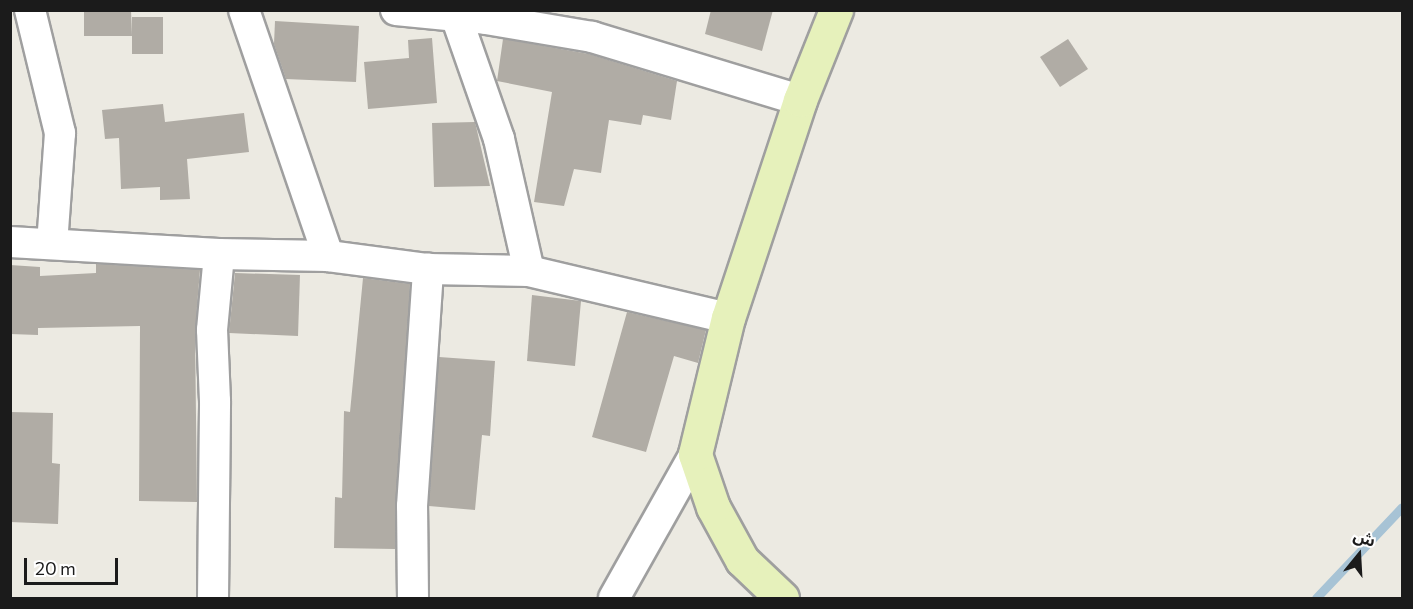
<!DOCTYPE html>
<html>
<head>
<meta charset="utf-8">
<style>
  body { margin:0 }
  #map { position:relative; width:1413px; height:609px; overflow:hidden; background:#eceae2; font-family:Commissioner,"Noto Sans Arabic",sans-serif }
  div>[style] { position:absolute }
  [style*='--x'] { left:calc(var(--x)*1px); top:calc(var(--y)*1px); width:calc(var(--w)*1px); rotate:calc(var(--a)*1deg) }
  .stream>* { height:9px; margin:-4.5px; padding:0 4.5px; transform-origin:4.5px; border-radius:4.5px; background:#a7c3d5 }
  .building>* { inset:0; background:#b0aca5 }
  .roads { filter:drop-shadow(2px 0 #9f9f9f) drop-shadow(-2px 0 #9f9f9f) drop-shadow(0 2px #9f9f9f) drop-shadow(0 -2px #9f9f9f) }
  .street>* { height:30px; margin:-15px; padding:0 15px; transform-origin:15px; border-radius:15px; background:#fff }
  .secondary>* { height:33px; margin:-16.5px; padding:0 16.5px; transform-origin:16.5px; border-radius:16.5px; background:#e6f1bb }
  span { translate:-50% -50%; white-space:nowrap; text-align:center; line-height:1.15; -webkit-text-stroke:5px #fff; paint-order:stroke }
  .frame { position:absolute; inset:0; border:12px solid #1b1b1b; pointer-events:none }
  .north { position:absolute; left:1329px; top:525px; width:60px; height:60px; -webkit-text-stroke:4px #fff; paint-order:stroke; rotate:18deg; font-size:16px; font-weight:700; line-height:24px; text-align:center; color:#1b1b1b }
  .north::after { content:''; display:block; margin:auto; width:21px; height:27px; background:#1b1b1b; clip-path:polygon(50% 0,100% 100%,50% 72%,0 100%) }
  .scale { position:absolute; left:24px; top:558px; width:94px; height:27px; box-sizing:border-box; border:3px solid #1b1b1b; border-top:0; padding-left:8px; font-size:18px; line-height:21px; white-space:nowrap; color:#1b1b1b; -webkit-text-stroke:4px #fff; paint-order:stroke }
</style>
</head>
<body>
<div id="map">
  <div class="stream">
    <i style="--x:1316;--y:598;--w:125;--a:-46.6"></i>
  </div>
  <div class="building">
    <i style="clip-path:polygon(84px 10px,131px 10px,132px 36px,84px 36px)"></i>
    <i style="clip-path:polygon(711px 10px,773px 10px,762px 51px,705px 34px)"></i>
    <i style="clip-path:polygon(132px 17px,163px 17px,163px 54px,132px 54px)"></i>
    <i style="clip-path:polygon(275px 21px,359px 26px,356px 82px,286px 79px,274px 44px)"></i>
    <i style="clip-path:polygon(432px 38px,437px 103px,368px 109px,364px 62px,409px 58px,408px 40px)"></i>
    <i style="clip-path:polygon(503px 39px,589px 54px,677px 81px,671px 120px,643px 115px,641px 125px,609px 120px,601px 173px,574px 169px,564px 206px,534px 202px,552px 92px,497px 81px)"></i>
    <i style="clip-path:polygon(1068px 39px,1088px 69px,1060px 87px,1040px 57px)"></i>
    <i style="clip-path:polygon(163px 104px,165px 122px,244px 113px,249px 152px,187px 159px,190px 199px,160px 200px,160px 187px,121px 189px,119px 138px,105px 139px,102px 110px)"></i>
    <i style="clip-path:polygon(475px 122px,490px 186px,434px 187px,432px 123px)"></i>
    <i style="clip-path:polygon(96px 264px,200px 270px,195px 331px,197px 502px,139px 501px,140px 326px,38px 328px,38px 335px,10px 334px,10px 265px,40px 267px,40px 276px,96px 273px)"></i>
    <i style="clip-path:polygon(235px 273px,300px 275px,298px 336px,229px 333px)"></i>
    <i style="clip-path:polygon(363px 278px,410px 284px,395px 549px,334px 548px,335px 497px,342px 498px,344px 411px,350px 412px)"></i>
    <i style="clip-path:polygon(532px 295px,581px 301px,575px 366px,527px 361px)"></i>
    <i style="clip-path:polygon(627px 312px,706px 330px,698px 363px,674px 356px,646px 452px,592px 437px)"></i>
    <i style="clip-path:polygon(439px 357px,495px 361px,490px 436px,482px 435px,475px 510px,429px 506px)"></i>
    <i style="clip-path:polygon(10px 412px,53px 413px,52px 463px,60px 464px,58px 524px,10px 522px)"></i>
  </div>
  <div class="roads">
    <div class="street">
      <i style="--x:30;--y:10;--w:127;--a:76.3"></i>
      <i style="--x:60;--y:133;--w:111;--a:94.1"></i>
      <i style="--x:244;--y:10;--w:260;--a:71.1"></i>
      <i style="--x:396;--y:10;--w:90;--a:5.7"></i>
      <i style="--x:486;--y:19;--w:108;--a:9.6"></i>
      <i style="--x:592;--y:37;--w:217;--a:16.9"></i>
      <i style="--x:456;--y:16;--w:130;--a:70.7"></i>
      <i style="--x:499;--y:139;--w:135;--a:77.2"></i>
      <i style="--x:10;--y:242;--w:209;--a:3.3"></i>
      <i style="--x:219;--y:254;--w:109;--a:1.1"></i>
      <i style="--x:328;--y:256;--w:101;--a:7.4"></i>
      <i style="--x:428;--y:269;--w:101;--a:1.1"></i>
      <i style="--x:529;--y:271;--w:204;--a:13.3"></i>
      <i style="--x:213;--y:598;--w:197;--a:-89.4"></i>
      <i style="--x:215;--y:401;--w:71;--a:-92.4"></i>
      <i style="--x:212;--y:330;--w:76;--a:-84.7"></i>
      <i style="--x:413;--y:598;--w:92;--a:-90.6"></i>
      <i style="--x:412;--y:506;--w:238;--a:-86.1"></i>
      <i style="--x:614;--y:598;--w:165;--a:-60.6"></i>
    </div>
    <div class="secondary">
      <i style="--x:782;--y:598;--w:55;--a:-136.5"></i>
      <i style="--x:742;--y:560;--w:60;--a:-118.7"></i>
      <i style="--x:713;--y:507;--w:56;--a:-108.8"></i>
      <i style="--x:695;--y:454;--w:140;--a:-76.4"></i>
      <i style="--x:728;--y:318;--w:230;--a:-71.7"></i>
      <i style="--x:800;--y:100;--w:97;--a:-68.2"></i>
    </div>
  </div>
  <div class="frame"></div>
  <div class="north">ش</div>
  <div class="scale">20 m</div>
</div>
</body>
</html>
